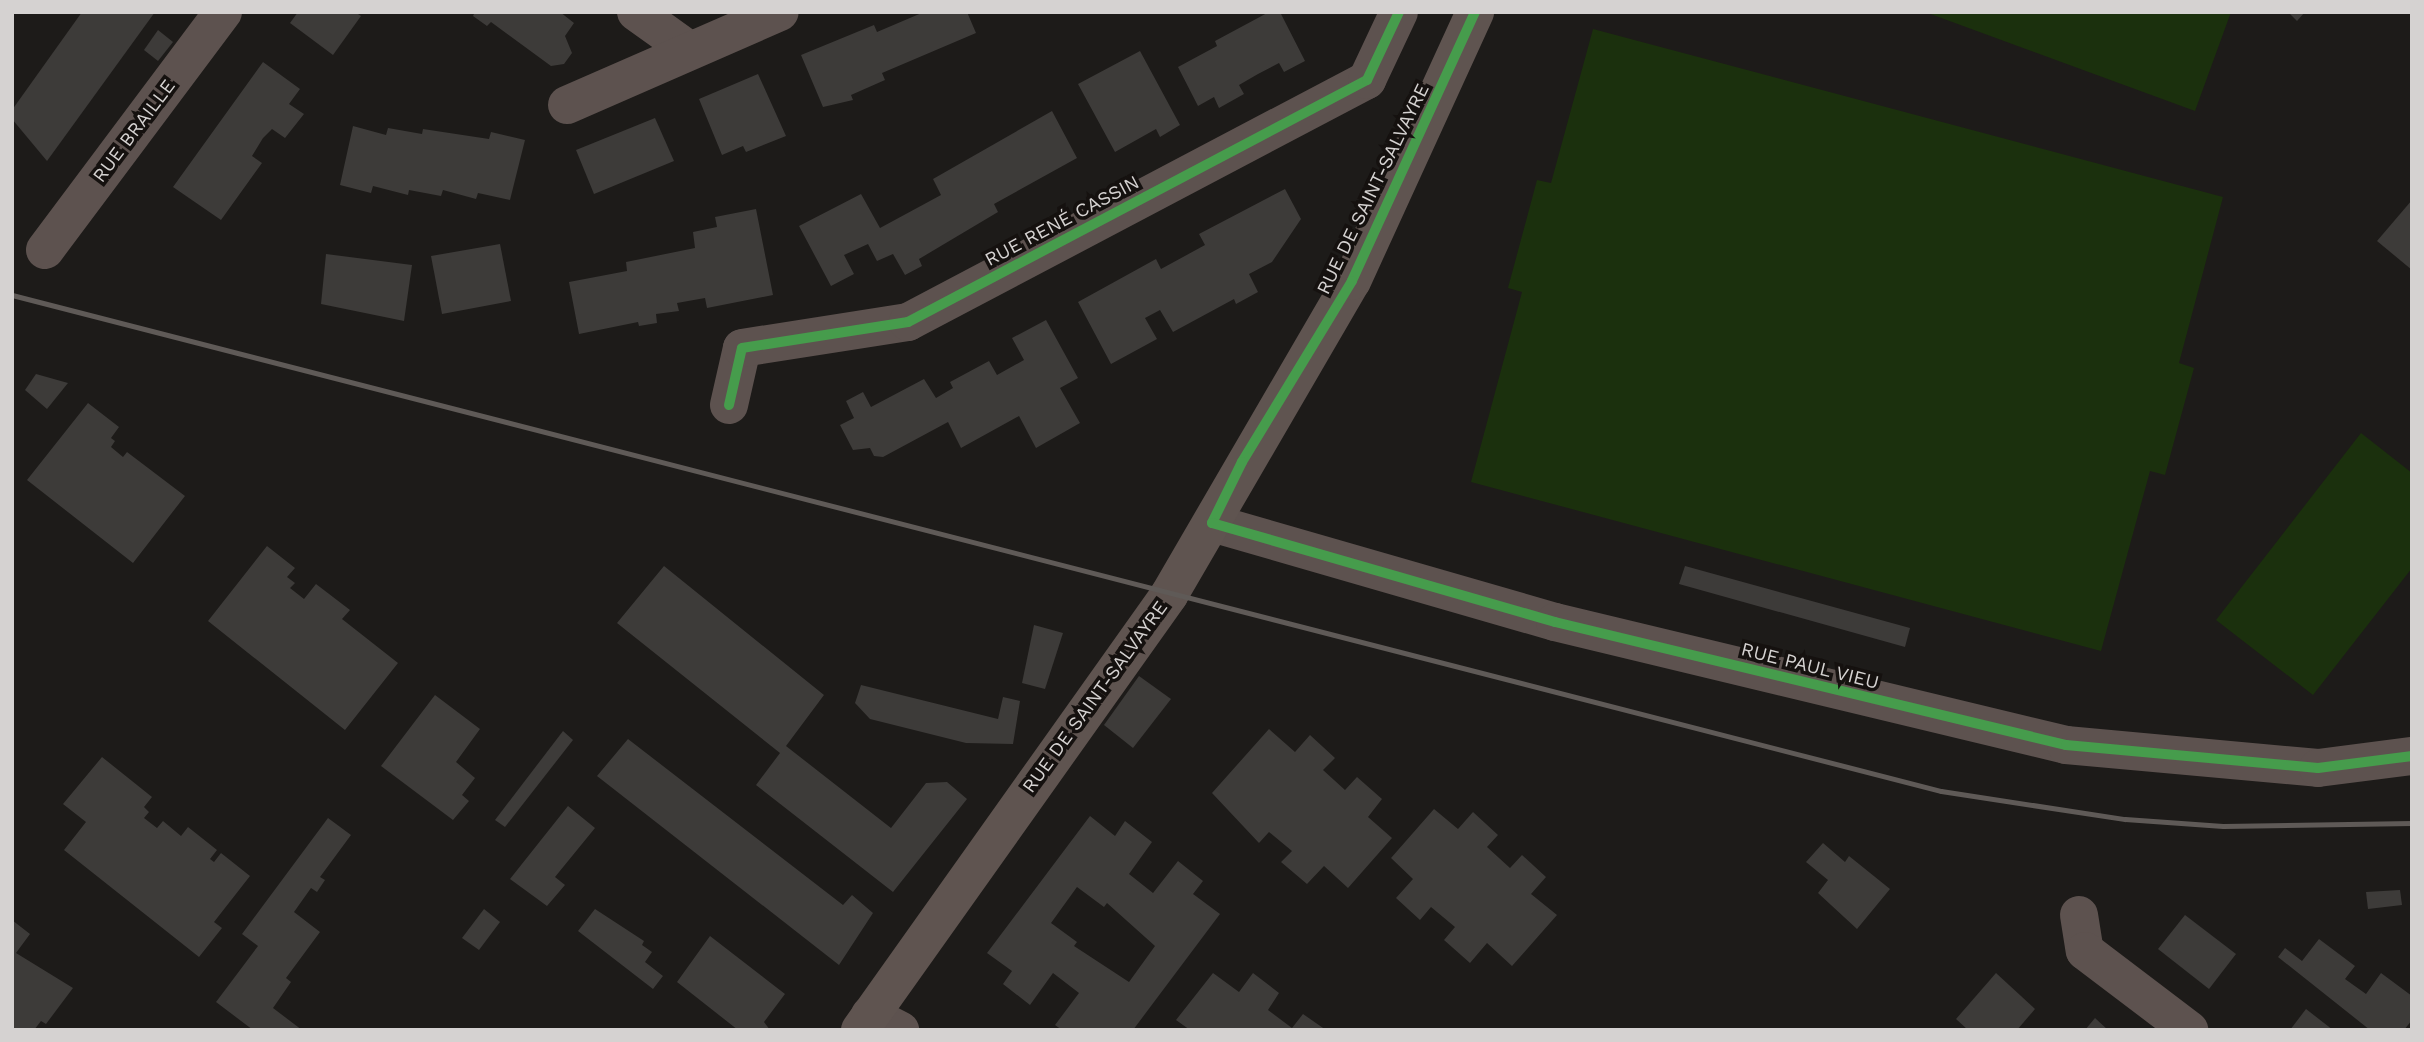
<!DOCTYPE html>
<html>
<head>
<meta charset="utf-8">
<style>
  body { margin:0 }
  #map { position:relative; width:2424px; height:1042px; overflow:hidden; background:#1d1b19; font-family:"Work Sans",sans-serif }
  div>[style] { position:absolute }
  [style*='--x'] { left:calc(var(--x)*1px); top:calc(var(--y)*1px); width:calc(var(--w)*1px); rotate:calc(var(--a)*1deg) }
  .green>* { inset:0; background:#1b300d }
  .building>* { inset:0; background:#3d3b39 }
  .street>* { height:38px; margin:-19px; padding:0 19px; transform-origin:19px; border-radius:19px; background:#5d524f }
  .secondary>* { height:38px; margin:-19px; padding:0 19px; transform-origin:19px; border-radius:19px; background:#5f5450 }
  .rail>* { height:5px; margin:-2.5px; padding:0 2.5px; transform-origin:2.5px; border-radius:2.5px; background:#5f5a57 }
  .cycleway>* { height:10px; margin:-5px; padding:0 5px; transform-origin:5px; border-radius:5px; background:#469c4c }
  span { translate:-50% -50%; white-space:nowrap; text-align:center; line-height:1.15; -webkit-text-stroke:7px #15110f; paint-order:stroke }
  .street-label { font-size:19px; color:#d5d2d1 }
  .frame { position:absolute; inset:0; border:14px solid #d5d2d1; pointer-events:none }
</style>
</head>
<body>
<div id="map">
  <div class="green">
    <i style="clip-path:polygon(1925px 12px,2231px 12px,2195px 111px)"></i>
    <i style="clip-path:polygon(1593px 29px,2223px 197px,2179px 363px,2194px 368px,2165px 475px,2150px 471px,2101px 651px,1471px 482px,1522px 292px,1508px 288px,1537px 180px,1551px 183px)"></i>
    <i style="clip-path:polygon(2361px 433px,2412px 473px,2412px 568px,2313px 695px,2216px 620px)"></i>
  </div>
  <div class="building">
    <i style="clip-path:polygon(82px 12px,155px 12px,47px 161px,12px 119px,12px 110px)"></i>
    <i style="clip-path:polygon(298px 12px,355px 12px,361px 16px,333px 55px,290px 23px)"></i>
    <i style="clip-path:polygon(475px 12px,560px 12px,574px 23px,565px 36px,572px 53px,564px 64px,551px 66px,491px 22px,487px 26px,473px 16px)"></i>
    <i style="clip-path:polygon(924px 12px,967px 12px,976px 33px,882px 73px,885px 80px,851px 95px,853px 100px,823px 107px,801px 55px,874px 25px,877px 32px)"></i>
    <i style="clip-path:polygon(1269px 12px,1280px 12px,1305px 61px,1284px 72px,1279px 63px,1258px 74px,1239px 85px,1244px 94px,1219px 108px,1214px 97px,1198px 106px,1178px 67px,1217px 46px,1215px 41px)"></i>
    <i style="clip-path:polygon(2288px 12px,2305px 12px,2297px 21px)"></i>
    <i style="clip-path:polygon(158px 30px,173px 42px,158px 61px,144px 50px)"></i>
    <i style="clip-path:polygon(1140px 51px,1180px 125px,1160px 137px,1156px 129px,1115px 152px,1078px 84px)"></i>
    <i style="clip-path:polygon(263px 62px,300px 89px,289px 104px,304px 114px,285px 138px,272px 129px,263px 138px,252px 156px,262px 163px,221px 220px,173px 187px)"></i>
    <i style="clip-path:polygon(758px 74px,786px 136px,746px 152px,743px 146px,722px 155px,699px 99px)"></i>
    <i style="clip-path:polygon(1052px 111px,1077px 158px,994px 204px,998px 212px,919px 259px,922px 266px,905px 275px,893px 254px,877px 261px,868px 244px,844px 255px,854px 274px,831px 286px,799px 226px,861px 194px,880px 228px,941px 195px,933px 179px)"></i>
    <i style="clip-path:polygon(655px 118px,674px 161px,594px 194px,576px 150px)"></i>
    <i style="clip-path:polygon(353px 126px,386px 135px,388px 128px,422px 134px,423px 129px,489px 139px,491px 132px,525px 140px,510px 200px,478px 193px,476px 199px,443px 190px,441px 196px,409px 190px,408px 195px,373px 186px,371px 193px,340px 185px)"></i>
    <i style="clip-path:polygon(1285px 189px,1301px 219px,1272px 262px,1249px 274px,1258px 292px,1236px 304px,1234px 299px,1173px 332px,1160px 310px,1145px 318px,1157px 339px,1111px 364px,1078px 302px,1156px 259px,1161px 269px,1205px 245px,1199px 234px)"></i>
    <i style="clip-path:polygon(2412px 200px,2412px 270px,2377px 241px)"></i>
    <i style="clip-path:polygon(756px 209px,773px 295px,707px 308px,705px 298px,677px 303px,679px 311px,656px 314px,657px 323px,639px 326px,638px 322px,579px 334px,569px 282px,627px 271px,626px 262px,695px 248px,693px 232px,717px 227px,715px 217px)"></i>
    <i style="clip-path:polygon(500px 244px,511px 301px,442px 314px,431px 256px)"></i>
    <i style="clip-path:polygon(326px 254px,412px 265px,404px 321px,321px 304px)"></i>
    <i style="clip-path:polygon(1046px 320px,1078px 378px,1060px 388px,1080px 423px,1036px 448px,1019px 416px,961px 448px,948px 422px,883px 457px,874px 456px,870px 448px,853px 450px,840px 425px,854px 418px,846px 401px,863px 392px,871px 407px,924px 379px,936px 398px,953px 388px,950px 382px,989px 361px,997px 375px,1024px 360px,1012px 338px)"></i>
    <i style="clip-path:polygon(36px 374px,68px 383px,47px 409px,25px 390px)"></i>
    <i style="clip-path:polygon(88px 403px,119px 427px,111px 438px,115px 441px,111px 447px,123px 457px,127px 452px,185px 496px,133px 563px,27px 480px)"></i>
    <i style="clip-path:polygon(267px 546px,295px 568px,287px 577px,295px 583px,290px 588px,304px 599px,316px 584px,350px 610px,342px 619px,398px 663px,345px 730px,208px 621px)"></i>
    <i style="clip-path:polygon(664px 566px,824px 695px,786px 746px,882px 821px,891px 828px,926px 783px,947px 782px,967px 799px,893px 892px,756px 785px,780px 753px,617px 623px)"></i>
    <i style="clip-path:polygon(1685px 566px,1910px 628px,1905px 647px,1679px 584px)"></i>
    <i style="clip-path:polygon(1034px 625px,1063px 633px,1045px 689px,1022px 683px)"></i>
    <i style="clip-path:polygon(1139px 676px,1171px 699px,1133px 748px,1104px 725px)"></i>
    <i style="clip-path:polygon(861px 685px,998px 719px,1003px 697px,1020px 701px,1013px 744px,966px 743px,870px 719px,855px 703px)"></i>
    <i style="clip-path:polygon(435px 695px,480px 729px,456px 762px,475px 778px,462px 795px,469px 801px,453px 820px,381px 766px)"></i>
    <i style="clip-path:polygon(1269px 729px,1295px 752px,1310px 735px,1335px 758px,1323px 770px,1345px 790px,1357px 777px,1382px 799px,1368px 817px,1392px 838px,1348px 888px,1324px 866px,1307px 884px,1281px 862px,1292px 851px,1269px 832px,1259px 843px,1212px 793px)"></i>
    <i style="clip-path:polygon(563px 731px,573px 740px,505px 827px,495px 820px)"></i>
    <i style="clip-path:polygon(628px 739px,843px 905px,852px 895px,873px 913px,839px 965px,597px 776px)"></i>
    <i style="clip-path:polygon(102px 757px,152px 797px,144px 807px,149px 812px,144px 818px,157px 828px,163px 821px,181px 836px,188px 827px,217px 850px,210px 859px,214px 862px,221px 853px,250px 876px,214px 922px,222px 928px,199px 957px,64px 850px,86px 822px,63px 804px)"></i>
    <i style="clip-path:polygon(568px 806px,595px 828px,555px 877px,565px 885px,547px 906px,510px 879px)"></i>
    <i style="clip-path:polygon(1434px 809px,1458px 829px,1473px 812px,1498px 835px,1487px 847px,1510px 868px,1522px 855px,1546px 877px,1531px 894px,1557px 915px,1512px 966px,1487px 943px,1470px 963px,1444px 940px,1455px 927px,1431px 907px,1420px 920px,1396px 898px,1413px 879px,1391px 858px)"></i>
    <i style="clip-path:polygon(evenodd,1090px 816px,1115px 836px,1125px 821px,1152px 842px,1129px 874px,1153px 893px,1178px 861px,1203px 881px,1193px 894px,1220px 914px,1133px 1030px,1062px 1030px,1055px 1025px,1079px 993px,1053px 973px,1030px 1005px,1003px 984px,1012px 971px,987px 953px,1090px 816px,1077px 887px,1104px 907px,1107px 903px,1155px 946px,1129px 982px,1074px 946px,1077px 942px,1051px 923px,1077px 887px)"></i>
    <i style="clip-path:polygon(328px 818px,351px 835px,320px 877px,325px 880px,317px 892px,311px 888px,294px 912px,320px 932px,286px 978px,291px 982px,273px 1008px,302px 1030px,253px 1030px,216px 1002px,258px 946px,242px 934px)"></i>
    <i style="clip-path:polygon(1823px 843px,1845px 862px,1849px 856px,1890px 889px,1857px 929px,1818px 893px,1828px 880px,1806px 862px)"></i>
    <i style="clip-path:polygon(2400px 890px,2402px 905px,2368px 909px,2366px 892px)"></i>
    <i style="clip-path:polygon(484px 909px,500px 922px,479px 950px,462px 938px)"></i>
    <i style="clip-path:polygon(595px 909px,644px 941px,642px 945px,652px 952px,645px 962px,663px 976px,653px 989px,578px 931px)"></i>
    <i style="clip-path:polygon(2185px 915px,2236px 954px,2209px 989px,2158px 949px)"></i>
    <i style="clip-path:polygon(12px 920px,30px 934px,16px 953px,73px 988px,46px 1024px,41px 1021px,34px 1030px,12px 1030px)"></i>
    <i style="clip-path:polygon(710px 936px,785px 994px,764px 1022px,770px 1030px,738px 1030px,677px 982px)"></i>
    <i style="clip-path:polygon(2319px 939px,2355px 966px,2345px 979px,2366px 994px,2381px 973px,2412px 996px,2412px 1020px,2404px 1030px,2370px 1030px,2278px 957px,2285px 948px,2302px 961px)"></i>
    <i style="clip-path:polygon(1213px 973px,1239px 992px,1253px 973px,1279px 993px,1268px 1010px,1292px 1028px,1303px 1014px,1326px 1030px,1190px 1030px,1176px 1020px)"></i>
    <i style="clip-path:polygon(1996px 973px,2035px 1009px,2017px 1030px,1968px 1030px,1956px 1019px)"></i>
    <i style="clip-path:polygon(2306px 1009px,2333px 1030px,2290px 1030px)"></i>
    <i style="clip-path:polygon(2095px 1018px,2108px 1030px,2085px 1030px)"></i>
  </div>
  <div class="street">
    <i style="--x:636;--y:12;--w:65;--a:35.6"></i>
    <i style="--x:567;--y:105;--w:232;--a:-23.6"></i>
    <i style="--x:45;--y:250;--w:297;--a:-53.2"></i>
    <i style="--x:729;--y:405;--w:58;--a:-77.2"></i>
    <i style="--x:742;--y:348;--w:168;--a:-8.9"></i>
    <i style="--x:908;--y:322;--w:519;--a:-27.8"></i>
    <i style="--x:1367;--y:80;--w:75;--a:-64.8"></i>
    <i style="--x:1212;--y:523;--w:357;--a:16.1"></i>
    <i style="--x:1555;--y:622;--w:526;--a:13.53"></i>
    <i style="--x:2066;--y:745;--w:253;--a:5.2"></i>
    <i style="--x:2318;--y:768;--w:95;--a:-7.3"></i>
    <i style="--x:2079;--y:915;--w:36;--a:81"></i>
    <i style="--x:2085;--y:951;--w:131;--a:37.2"></i>
    <i style="--x:870;--y:1015;--w:34;--a:27"></i>
  </div>
  <div class="secondary">
    <i style="--x:860;--y:1030;--w:534;--a:-54.61"></i>
    <i style="--x:1169;--y:595;--w:363;--a:-59.8"></i>
    <i style="--x:1352;--y:281;--w:296;--a:-65.4"></i>
  </div>
  <div class="rail">
    <i style="--x:12;--y:295;--w:1992;--a:14.42"></i>
    <i style="--x:1941;--y:791;--w:186;--a:8.7"></i>
    <i style="--x:2125;--y:819;--w:98;--a:4.1"></i>
    <i style="--x:2223;--y:826;--w:189;--a:-0.9"></i>
  </div>
  <div class="cycleway">
    <i style="--x:1475;--y:12;--w:296;--a:114.6"></i>
    <i style="--x:1352;--y:281;--w:212;--a:121.3"></i>
    <i style="--x:1242;--y:462;--w:68;--a:116.2"></i>
    <i style="--x:1212;--y:523;--w:357;--a:16.1"></i>
    <i style="--x:1555;--y:622;--w:526;--a:13.53"></i>
    <i style="--x:2066;--y:745;--w:253;--a:5.2"></i>
    <i style="--x:2318;--y:768;--w:95;--a:-7.3"></i>
    <i style="--x:729;--y:405;--w:58;--a:-77.2"></i>
    <i style="--x:742;--y:348;--w:168;--a:-8.9"></i>
    <i style="--x:908;--y:322;--w:519;--a:-27.8"></i>
    <i style="--x:1367;--y:80;--w:75;--a:-64.8"></i>
  </div>
  <div class="street-label">
    <span style="left:134px;top:131px;rotate:-53deg">RUE BRAILLE</span>
    <span style="left:1373px;top:189px;rotate:-64deg">RUE DE SAINT-SALVAYRE</span>
    <span style="left:1062px;top:221px;rotate:-28deg">RUE RENÉ CASSIN</span>
    <span style="left:1810px;top:666px;rotate:14deg">RUE PAUL VIEU</span>
    <span style="left:1095px;top:697px;rotate:-54deg">RUE DE SAINT-SALVAYRE</span>
  </div>
  <div class="frame"></div>
</div>
</body>
</html>
